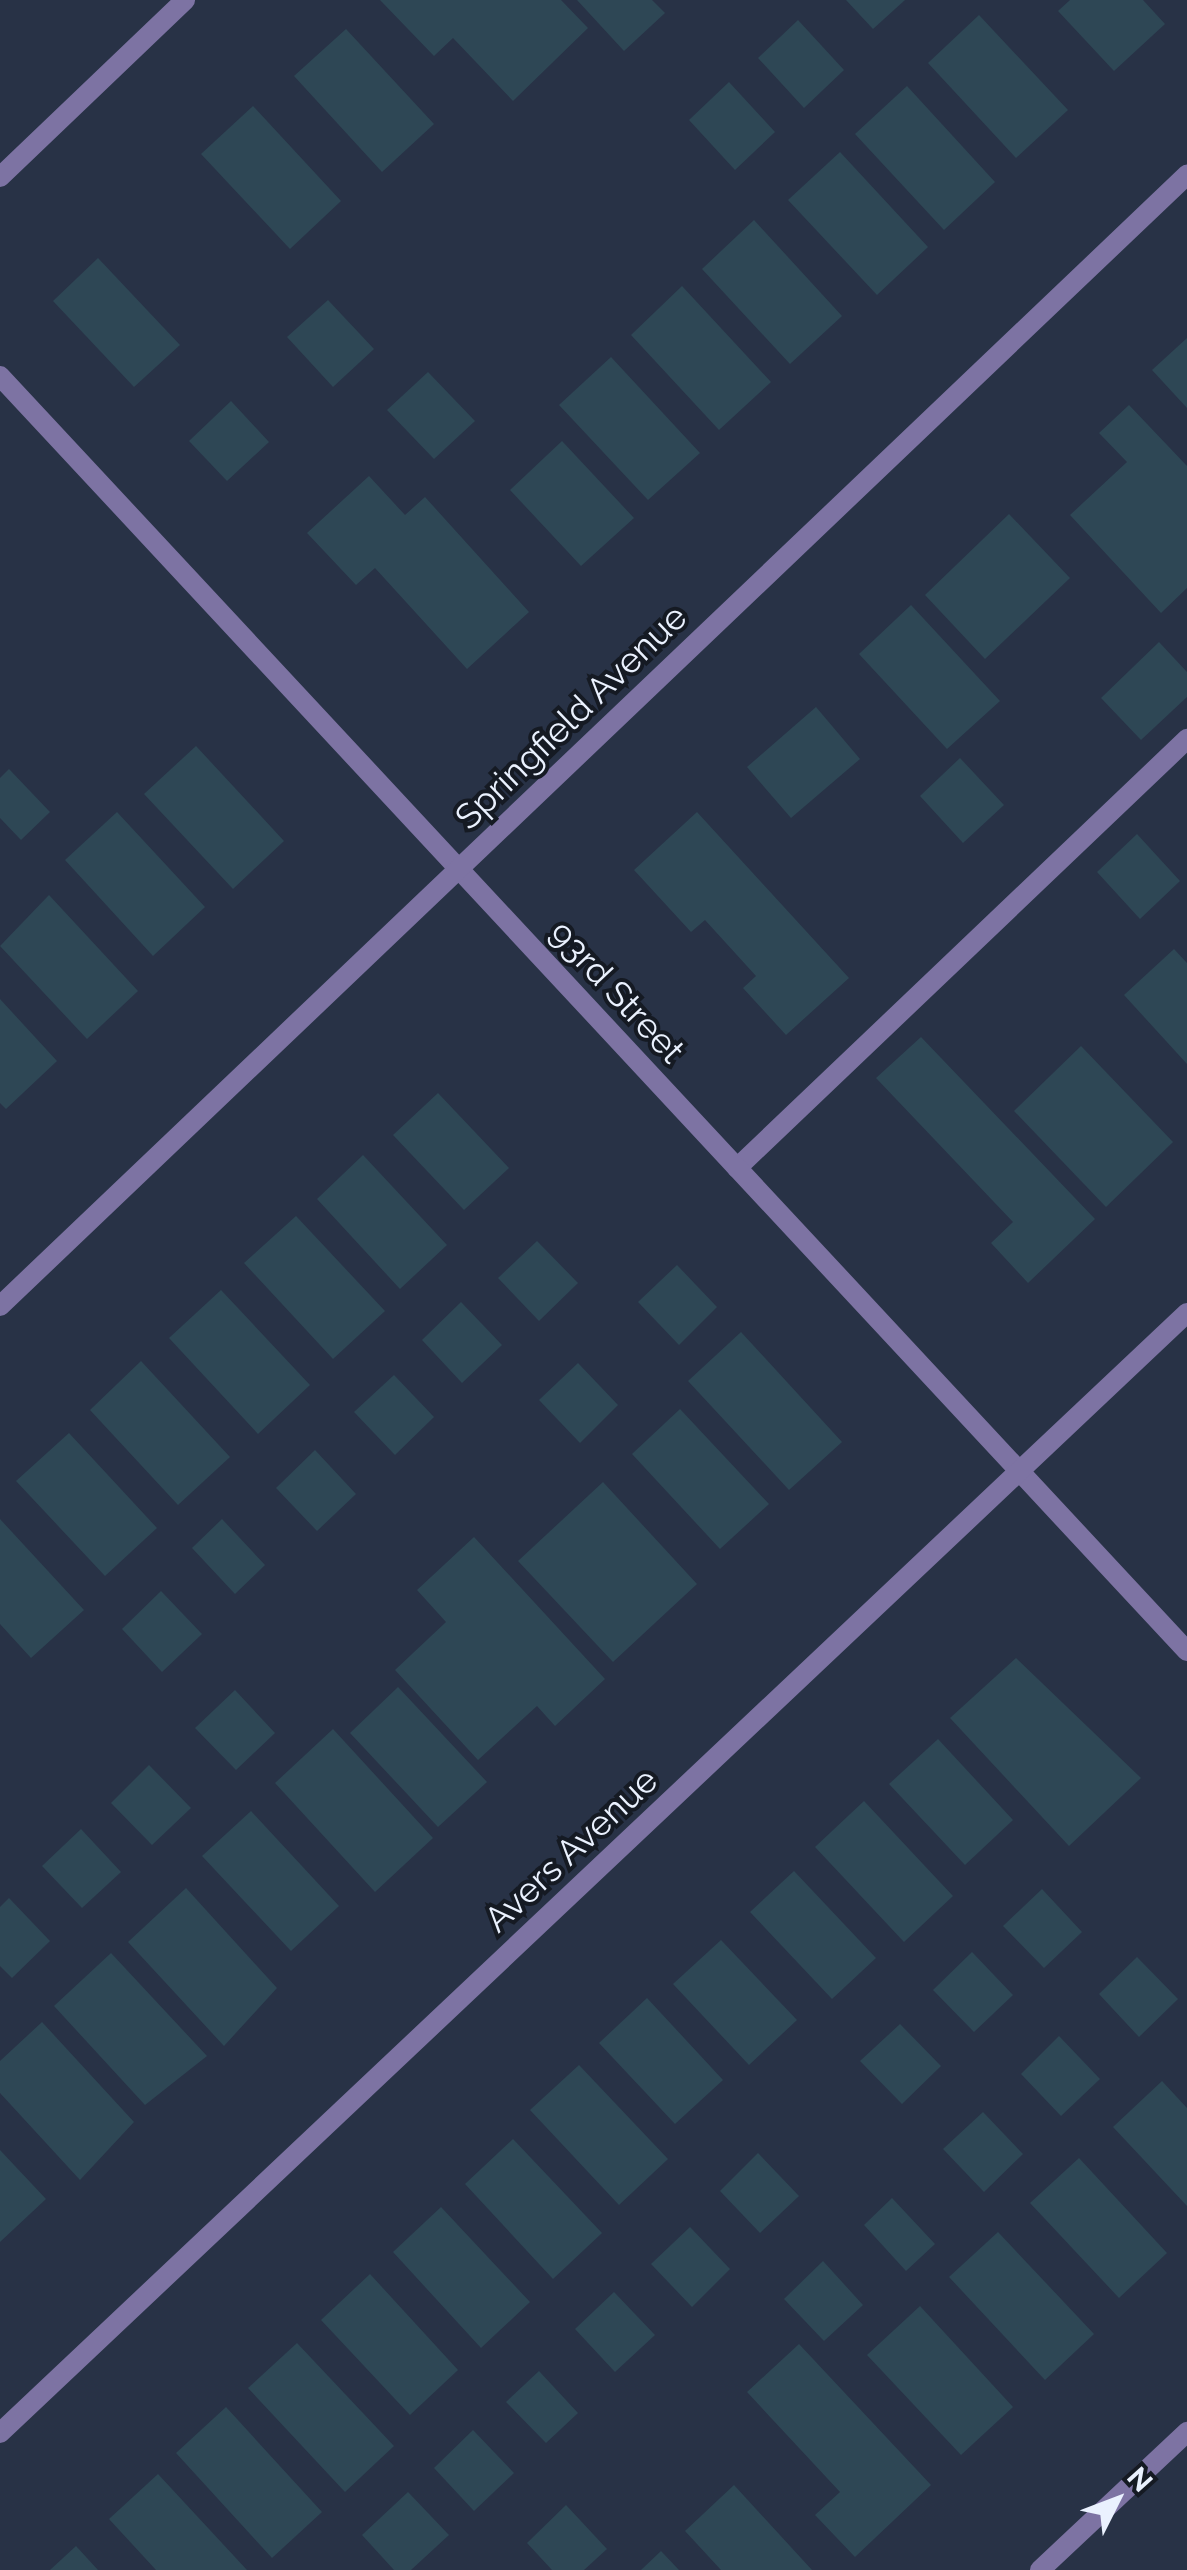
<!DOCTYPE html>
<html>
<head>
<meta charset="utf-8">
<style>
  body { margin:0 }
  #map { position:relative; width:1187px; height:2570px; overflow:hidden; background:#283246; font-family:Raleway,sans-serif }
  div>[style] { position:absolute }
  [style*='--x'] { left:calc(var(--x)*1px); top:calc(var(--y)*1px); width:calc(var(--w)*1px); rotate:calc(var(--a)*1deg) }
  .building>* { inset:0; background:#2e4755 }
  .lane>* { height:20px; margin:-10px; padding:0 10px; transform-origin:10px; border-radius:10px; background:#7d73a3 }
  .street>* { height:20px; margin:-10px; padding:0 10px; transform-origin:10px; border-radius:10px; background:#7d73a3 }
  span { translate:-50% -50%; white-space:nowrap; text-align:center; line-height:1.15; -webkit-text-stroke:8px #151a23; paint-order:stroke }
  .street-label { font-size:35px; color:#eaf1fe }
  .north { position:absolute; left:1067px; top:2450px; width:100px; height:100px; -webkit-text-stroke:8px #151a23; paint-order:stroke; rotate:48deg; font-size:28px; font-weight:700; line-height:40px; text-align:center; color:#eaf1fe }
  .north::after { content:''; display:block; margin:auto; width:35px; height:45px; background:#eaf1fe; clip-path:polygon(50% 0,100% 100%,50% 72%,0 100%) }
</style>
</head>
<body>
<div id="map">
  <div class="building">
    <i style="clip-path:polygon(380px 0,561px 0,588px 28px,513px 101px,453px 38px,434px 56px)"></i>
    <i style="clip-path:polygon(577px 0,652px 0,665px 13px,624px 51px)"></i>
    <i style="clip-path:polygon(846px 0,905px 0,873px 29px)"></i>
    <i style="clip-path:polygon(1070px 0,1143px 0,1165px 24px,1114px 71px,1058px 11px)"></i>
    <i style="clip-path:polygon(979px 15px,1068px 110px,1016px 158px,928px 63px)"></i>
    <i style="clip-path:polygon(798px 20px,844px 70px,804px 108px,758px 58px)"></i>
    <i style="clip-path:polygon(346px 29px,434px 124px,382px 172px,294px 76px)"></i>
    <i style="clip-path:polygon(729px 82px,775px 132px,735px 170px,689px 120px)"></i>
    <i style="clip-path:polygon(907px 86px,995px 182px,944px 230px,855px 134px)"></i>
    <i style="clip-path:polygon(253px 106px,341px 201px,290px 249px,201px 154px)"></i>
    <i style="clip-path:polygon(840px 152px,928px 247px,877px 295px,788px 200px)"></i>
    <i style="clip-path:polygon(754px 220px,842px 316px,790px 364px,702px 269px)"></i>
    <i style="clip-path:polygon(98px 258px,180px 345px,134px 387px,53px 301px)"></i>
    <i style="clip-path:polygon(682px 286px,771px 382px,719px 430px,631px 335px)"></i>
    <i style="clip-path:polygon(328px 300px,374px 349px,333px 387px,287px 337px)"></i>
    <i style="clip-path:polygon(1187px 338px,1187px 408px,1152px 370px)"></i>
    <i style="clip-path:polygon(611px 357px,700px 453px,648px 500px,559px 405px)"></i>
    <i style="clip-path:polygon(428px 372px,475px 421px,434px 459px,387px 410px)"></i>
    <i style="clip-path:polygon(231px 401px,269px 442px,227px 481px,189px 441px)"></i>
    <i style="clip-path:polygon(1129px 405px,1187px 466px,1187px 588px,1161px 613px,1070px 515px,1127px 462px,1099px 433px)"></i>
    <i style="clip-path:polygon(562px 441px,634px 518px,581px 566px,510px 490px)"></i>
    <i style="clip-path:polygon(369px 476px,405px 515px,425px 497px,529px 612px,467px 669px,375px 568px,356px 585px,307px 533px)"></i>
    <i style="clip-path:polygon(1009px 514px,1070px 578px,985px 659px,925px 595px)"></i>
    <i style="clip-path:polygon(911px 605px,1000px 701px,947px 749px,859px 654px)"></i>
    <i style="clip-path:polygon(1159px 642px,1187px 672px,1187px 697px,1141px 740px,1101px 698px)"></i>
    <i style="clip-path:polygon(816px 707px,860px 759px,791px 818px,747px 767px)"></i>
    <i style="clip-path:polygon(196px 746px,284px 841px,233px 889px,144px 794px)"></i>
    <i style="clip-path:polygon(960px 758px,1004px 805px,963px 843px,920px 796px)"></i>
    <i style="clip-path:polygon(9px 769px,50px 812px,21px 840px,0 818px,0 778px)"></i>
    <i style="clip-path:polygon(117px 812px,205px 907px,153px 956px,65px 860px)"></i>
    <i style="clip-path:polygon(697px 812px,849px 978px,786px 1035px,743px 988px,756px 976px,705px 920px,691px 932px,634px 870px)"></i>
    <i style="clip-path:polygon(1137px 834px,1180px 881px,1140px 919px,1097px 872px)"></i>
    <i style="clip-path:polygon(49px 895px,138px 991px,87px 1039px,0 946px)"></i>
    <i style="clip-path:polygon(1174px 949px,1187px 963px,1187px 1064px,1124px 995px)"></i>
    <i style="clip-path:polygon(0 999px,57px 1061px,6px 1109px,0 1103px)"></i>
    <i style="clip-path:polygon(921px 1037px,1095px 1219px,1028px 1283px,991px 1243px,1013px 1222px,876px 1078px)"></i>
    <i style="clip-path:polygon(1081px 1046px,1173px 1142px,1106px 1207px,1014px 1111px)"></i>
    <i style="clip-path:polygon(438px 1093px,509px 1168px,464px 1210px,393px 1135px)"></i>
    <i style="clip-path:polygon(363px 1155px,447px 1245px,400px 1289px,317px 1199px)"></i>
    <i style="clip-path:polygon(296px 1216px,385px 1311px,333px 1359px,244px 1263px)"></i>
    <i style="clip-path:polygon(537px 1241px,578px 1283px,539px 1321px,498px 1278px)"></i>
    <i style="clip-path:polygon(677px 1265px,717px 1307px,679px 1345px,638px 1302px)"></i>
    <i style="clip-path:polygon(221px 1290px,310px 1385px,258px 1434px,169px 1338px)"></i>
    <i style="clip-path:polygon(461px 1302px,502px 1345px,462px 1383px,422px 1340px)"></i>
    <i style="clip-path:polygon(741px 1332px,842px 1442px,789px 1490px,688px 1381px)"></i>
    <i style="clip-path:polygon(141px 1361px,230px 1457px,178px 1505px,90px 1410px)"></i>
    <i style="clip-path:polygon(578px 1363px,618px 1405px,580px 1443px,539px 1400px)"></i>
    <i style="clip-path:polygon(394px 1375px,434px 1417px,395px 1455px,354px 1412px)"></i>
    <i style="clip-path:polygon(680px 1409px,769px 1504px,720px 1549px,632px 1454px)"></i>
    <i style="clip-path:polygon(69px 1433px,157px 1528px,105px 1576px,16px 1481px)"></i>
    <i style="clip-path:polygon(315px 1450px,356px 1494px,317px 1531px,276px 1488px)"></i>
    <i style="clip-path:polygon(603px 1482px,697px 1584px,613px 1662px,518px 1561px)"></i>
    <i style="clip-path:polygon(0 1519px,84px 1610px,31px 1658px,0 1624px)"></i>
    <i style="clip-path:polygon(222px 1519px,265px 1565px,235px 1594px,192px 1548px)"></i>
    <i style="clip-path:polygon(474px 1537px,605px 1679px,555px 1726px,537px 1706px,478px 1760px,395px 1670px,446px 1622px,417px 1590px)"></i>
    <i style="clip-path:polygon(161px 1591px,202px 1634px,162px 1672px,122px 1629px)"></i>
    <i style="clip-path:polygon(1016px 1658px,1141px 1778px,1069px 1846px,950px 1718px)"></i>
    <i style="clip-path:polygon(398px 1687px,487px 1782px,438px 1827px,350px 1733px)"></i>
    <i style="clip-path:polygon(235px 1690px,275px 1733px,236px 1770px,195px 1728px)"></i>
    <i style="clip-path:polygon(333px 1729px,433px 1838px,375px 1892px,275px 1783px)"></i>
    <i style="clip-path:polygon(938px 1739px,1013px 1820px,965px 1865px,889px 1784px)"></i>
    <i style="clip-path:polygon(149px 1765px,191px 1808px,152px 1845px,111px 1803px)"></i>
    <i style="clip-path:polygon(864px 1801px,953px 1896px,904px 1942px,815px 1847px)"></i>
    <i style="clip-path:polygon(251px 1811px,339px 1906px,291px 1951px,202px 1856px)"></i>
    <i style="clip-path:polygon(81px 1829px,121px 1872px,82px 1908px,42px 1866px)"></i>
    <i style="clip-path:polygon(794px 1871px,876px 1958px,832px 1999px,750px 1912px)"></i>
    <i style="clip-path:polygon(186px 1888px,277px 1988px,224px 2046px,128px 1942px)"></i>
    <i style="clip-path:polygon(1042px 1889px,1082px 1932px,1044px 1968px,1003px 1926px)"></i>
    <i style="clip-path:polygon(9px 1898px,50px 1941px,12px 1978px,0 1966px,0 1907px)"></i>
    <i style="clip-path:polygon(721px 1940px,797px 2020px,749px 2065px,673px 1984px)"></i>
    <i style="clip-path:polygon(972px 1952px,1013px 1995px,974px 2032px,933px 1990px)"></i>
    <i style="clip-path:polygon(111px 1953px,207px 2056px,145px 2105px,54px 2006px)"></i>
    <i style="clip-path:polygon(1137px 1957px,1178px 1999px,1139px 2037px,1099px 1994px)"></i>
    <i style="clip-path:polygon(647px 1998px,723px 2080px,675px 2124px,599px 2043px)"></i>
    <i style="clip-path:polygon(42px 2022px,134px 2122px,80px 2180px,0 2093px,0 2061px)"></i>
    <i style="clip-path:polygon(900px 2024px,941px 2066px,902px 2104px,860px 2061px)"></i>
    <i style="clip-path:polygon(1059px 2036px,1100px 2079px,1061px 2116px,1021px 2074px)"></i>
    <i style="clip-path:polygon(579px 2065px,668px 2159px,619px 2205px,530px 2110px)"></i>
    <i style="clip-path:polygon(1162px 2081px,1187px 2108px,1187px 2206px,1113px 2127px)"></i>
    <i style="clip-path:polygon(983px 2112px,1023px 2154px,984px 2192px,943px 2149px)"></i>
    <i style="clip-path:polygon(513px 2139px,602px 2233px,553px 2279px,465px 2184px)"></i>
    <i style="clip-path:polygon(0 2150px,46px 2199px,0 2242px)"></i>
    <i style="clip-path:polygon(758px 2153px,799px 2196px,760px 2233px,720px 2191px)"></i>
    <i style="clip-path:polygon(1079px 2158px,1167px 2253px,1119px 2298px,1030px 2203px)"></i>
    <i style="clip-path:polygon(892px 2198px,935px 2244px,906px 2271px,864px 2225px)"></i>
    <i style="clip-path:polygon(441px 2207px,530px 2302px,481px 2348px,393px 2252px)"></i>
    <i style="clip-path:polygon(690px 2227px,730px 2269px,692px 2307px,651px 2264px)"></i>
    <i style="clip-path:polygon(998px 2232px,1094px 2334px,1045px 2380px,949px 2277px)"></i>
    <i style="clip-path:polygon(823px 2261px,863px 2305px,824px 2341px,784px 2299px)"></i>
    <i style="clip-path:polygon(370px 2274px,458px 2370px,410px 2415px,321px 2320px)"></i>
    <i style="clip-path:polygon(614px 2292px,655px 2335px,615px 2372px,575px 2329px)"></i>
    <i style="clip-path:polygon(920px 2306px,1013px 2407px,961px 2455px,867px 2355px)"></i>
    <i style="clip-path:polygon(297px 2343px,394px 2446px,345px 2492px,248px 2388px)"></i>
    <i style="clip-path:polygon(799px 2344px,931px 2485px,855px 2557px,815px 2515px,840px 2492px,747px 2392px)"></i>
    <i style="clip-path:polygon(539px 2371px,578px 2413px,546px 2443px,506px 2402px)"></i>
    <i style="clip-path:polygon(226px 2407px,322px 2512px,272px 2558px,176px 2453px)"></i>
    <i style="clip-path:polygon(473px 2430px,514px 2473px,474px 2511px,434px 2468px)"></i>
    <i style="clip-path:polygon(158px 2474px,247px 2570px,156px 2570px,109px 2519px)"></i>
    <i style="clip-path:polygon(734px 2485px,812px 2570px,721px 2570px,685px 2531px)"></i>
    <i style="clip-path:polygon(408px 2492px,449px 2535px,411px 2570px,394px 2570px,362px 2535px)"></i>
    <i style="clip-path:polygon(566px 2505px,607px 2549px,584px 2570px,552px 2570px,527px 2543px)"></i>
    <i style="clip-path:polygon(76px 2546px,98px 2570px,50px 2570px)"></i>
    <i style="clip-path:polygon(661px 2551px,679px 2570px,641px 2570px)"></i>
  </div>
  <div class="lane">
    <i style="--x:737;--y:1168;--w:622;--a:-43.63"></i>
  </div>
  <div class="street">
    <i style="--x:0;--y:177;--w:256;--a:-43.7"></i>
    <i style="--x:0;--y:376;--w:1742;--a:47.05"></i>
    <i style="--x:0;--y:1306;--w:1640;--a:-43.62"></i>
    <i style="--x:0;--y:2433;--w:1632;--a:-43.34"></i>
    <i style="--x:1040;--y:2570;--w:202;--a:-43.2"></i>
  </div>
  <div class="street-label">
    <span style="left:571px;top:717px;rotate:-44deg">Springfield Avenue</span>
    <span style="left:617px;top:992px;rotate:47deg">93rd Street</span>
    <span style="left:571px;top:1850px;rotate:-43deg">Avers Avenue</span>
  </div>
  <div class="north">N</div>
</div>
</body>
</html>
